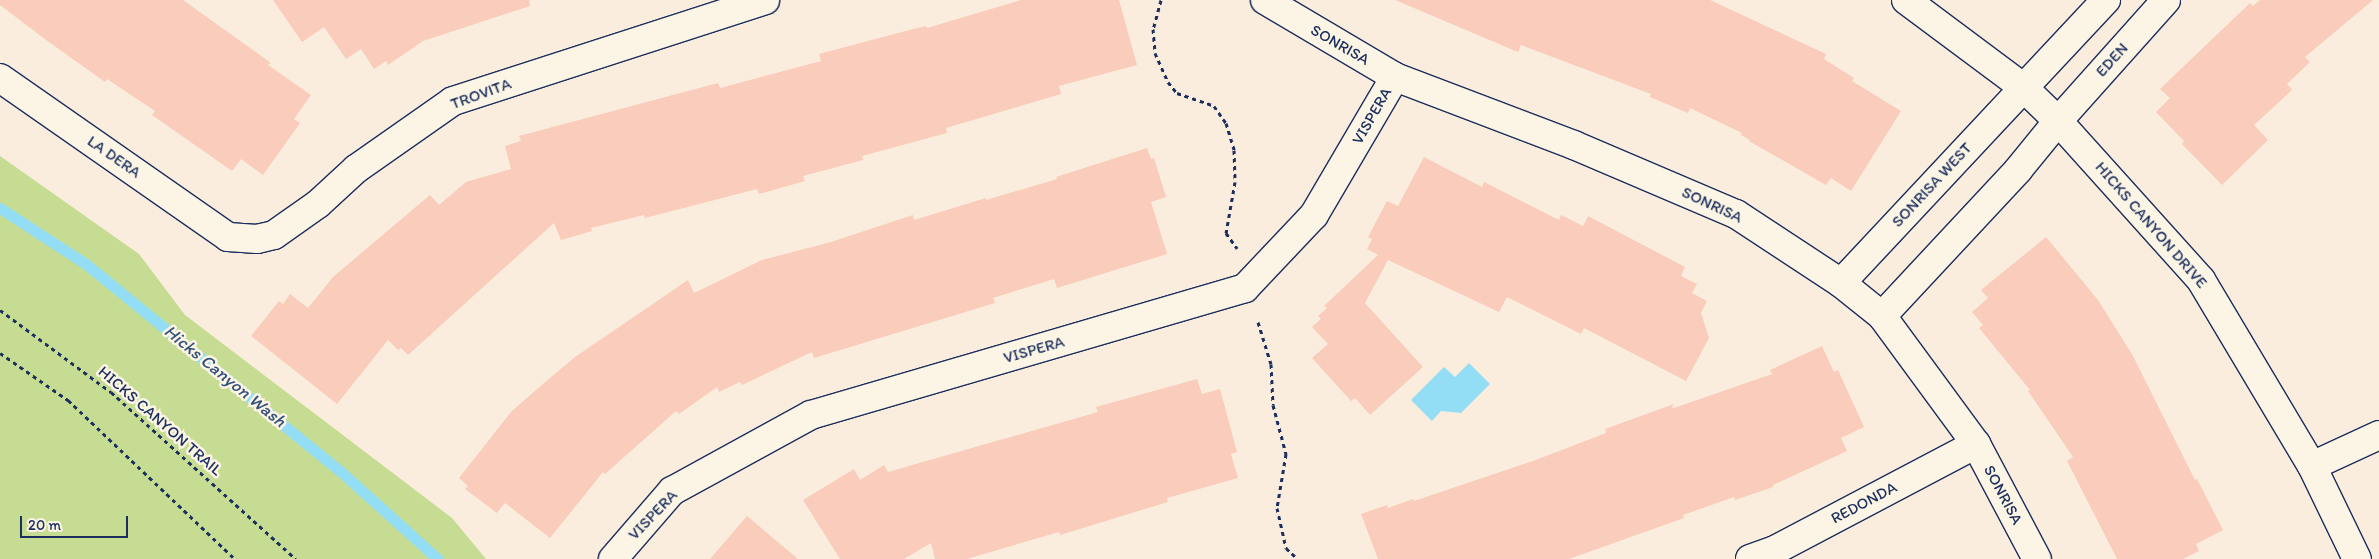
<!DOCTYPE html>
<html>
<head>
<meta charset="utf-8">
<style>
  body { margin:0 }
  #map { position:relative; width:2379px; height:559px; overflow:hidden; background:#fbeddd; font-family:Itim,sans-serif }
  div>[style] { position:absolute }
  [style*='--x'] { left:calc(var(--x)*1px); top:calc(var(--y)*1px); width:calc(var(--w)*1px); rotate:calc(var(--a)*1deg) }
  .green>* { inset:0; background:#c6dc92 }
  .water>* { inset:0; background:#93def4 }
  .stream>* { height:11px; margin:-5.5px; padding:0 5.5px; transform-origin:5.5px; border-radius:5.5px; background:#93def4 }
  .building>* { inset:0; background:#f9ccbb }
  .path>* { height:3px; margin-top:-1.5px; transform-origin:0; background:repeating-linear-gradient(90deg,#1b2f5e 0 4px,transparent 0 8px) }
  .roads { filter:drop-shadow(1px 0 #1b2f5e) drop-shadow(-1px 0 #1b2f5e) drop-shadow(0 1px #1b2f5e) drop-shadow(0 -1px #1b2f5e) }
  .street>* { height:28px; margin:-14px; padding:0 14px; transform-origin:14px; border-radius:14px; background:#fcf5e5 }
  .secondary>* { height:28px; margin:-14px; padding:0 14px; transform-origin:14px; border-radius:14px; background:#fcf5e5 }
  span { translate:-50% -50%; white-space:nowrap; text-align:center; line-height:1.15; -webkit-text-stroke:5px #fcf5e5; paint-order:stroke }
  .street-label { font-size:16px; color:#1b2f5e }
  .water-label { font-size:18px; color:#33527c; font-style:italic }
  .scale { position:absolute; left:20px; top:516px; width:108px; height:22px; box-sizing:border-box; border:2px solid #1b2f5e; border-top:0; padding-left:6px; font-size:15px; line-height:18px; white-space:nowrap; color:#1b2f5e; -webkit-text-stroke:4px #fcf5e5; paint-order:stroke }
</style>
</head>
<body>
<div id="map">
  <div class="green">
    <i style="clip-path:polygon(0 156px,139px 254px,185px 315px,452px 518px,486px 559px,0 559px)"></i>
  </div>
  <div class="water">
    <i style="clip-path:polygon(1469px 363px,1490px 384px,1461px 413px,1441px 411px,1432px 421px,1411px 400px,1444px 367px,1455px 377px)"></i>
  </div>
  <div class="stream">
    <i style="--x:0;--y:208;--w:103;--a:33.1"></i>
    <i style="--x:86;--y:264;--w:326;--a:39.2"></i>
    <i style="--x:339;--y:470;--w:133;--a:42"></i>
  </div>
  <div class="building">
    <i style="clip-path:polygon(0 0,183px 0,271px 63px,268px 65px,311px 95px,294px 119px,300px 123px,263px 175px,241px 159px,232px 171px,152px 115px,155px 111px,107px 79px,105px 82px,42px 37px,0 5px)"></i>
    <i style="clip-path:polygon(273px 0,529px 0,530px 6px,423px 41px,388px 65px,386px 61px,374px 69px,361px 49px,346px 59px,324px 27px,302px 42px)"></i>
    <i style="clip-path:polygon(1021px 0,1119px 0,1137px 65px,1059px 86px,1061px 94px,946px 128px,947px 133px,862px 156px,863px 160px,803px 176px,805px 181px,759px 194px,757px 189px,645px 218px,644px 215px,591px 228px,592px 231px,561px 240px,554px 223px,408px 355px,401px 348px,398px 350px,388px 340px,337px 404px,251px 336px,279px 301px,283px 304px,290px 294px,308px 308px,333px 277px,430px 195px,439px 205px,466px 182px,511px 169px,505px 146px,521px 141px,519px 136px,718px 83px,720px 88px,821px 61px,819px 54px,917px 28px,926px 26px,927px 28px)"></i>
    <i style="clip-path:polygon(1395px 0,1710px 0,1826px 54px,1824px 59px,1854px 78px,1852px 81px,1901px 111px,1851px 191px,1831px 178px,1826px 185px,1749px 141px,1750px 140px,1741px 135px,1742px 133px,1690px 108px,1688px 113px,1650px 97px,1651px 94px,1521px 45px,1518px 52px)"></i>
    <i style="clip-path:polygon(2260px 0,2373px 0,2305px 57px,2310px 62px,2287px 84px,2292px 90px,2254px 125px,2268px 140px,2222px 185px,2182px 144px,2184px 141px,2156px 112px,2170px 98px,2160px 89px,2250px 3px,2253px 6px)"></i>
    <i style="clip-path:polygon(1147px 148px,1151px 159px,1154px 158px,1166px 197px,1151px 202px,1167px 254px,1057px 288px,1054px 279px,993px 298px,995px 303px,814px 358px,812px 352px,742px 385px,740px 382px,719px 392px,717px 387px,679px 414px,676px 411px,605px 474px,603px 472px,550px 538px,505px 503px,497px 513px,465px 489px,468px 486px,459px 478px,511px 412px,544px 383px,575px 357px,688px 280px,694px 293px,762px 260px,831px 242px,913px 215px,914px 220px,986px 198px,986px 200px,1057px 179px,1056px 177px)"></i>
    <i style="clip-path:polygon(1424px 157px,1482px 187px,1484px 182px,1559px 220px,1561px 215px,1583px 226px,1588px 216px,1685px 267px,1681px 276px,1697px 284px,1692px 293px,1707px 301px,1701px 313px,1709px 338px,1686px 381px,1584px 328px,1581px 334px,1507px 297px,1499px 312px,1388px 260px,1365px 303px,1423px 367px,1370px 415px,1355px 398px,1351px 401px,1312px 358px,1328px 344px,1312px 327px,1321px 319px,1318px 316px,1327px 308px,1324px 306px,1378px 255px,1367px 249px,1372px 239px,1368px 237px,1387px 201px,1398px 206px)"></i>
    <i style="clip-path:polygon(2046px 237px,2098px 300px,2133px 356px,2195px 480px,2197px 479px,2223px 530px,2196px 544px,2199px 551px,2183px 559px,2117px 559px,2067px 461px,2073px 457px,2028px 391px,2030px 390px,1979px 328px,1983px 325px,1972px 312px,1988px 298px,1981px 290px)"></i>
    <i style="clip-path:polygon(1822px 346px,1834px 372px,1838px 370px,1864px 427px,1841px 438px,1847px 451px,1773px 485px,1773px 487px,1735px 500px,1734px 497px,1683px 515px,1684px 518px,1569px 559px,1378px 559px,1361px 514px,1387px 505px,1388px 508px,1413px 499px,1414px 501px,1533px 461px,1606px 433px,1605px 429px,1674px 404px,1671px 409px,1772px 374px,1770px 370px)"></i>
    <i style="clip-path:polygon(1197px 379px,1202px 394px,1220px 389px,1237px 452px,1231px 454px,1238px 478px,1167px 498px,1168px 502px,1060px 535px,1059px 532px,967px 559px,935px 559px,931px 543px,904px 559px,840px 559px,803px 500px,854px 469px,860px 480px,884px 465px,888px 472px,1098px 412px,1096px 407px)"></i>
    <i style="clip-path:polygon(747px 516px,798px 559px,710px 559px)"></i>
  </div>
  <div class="path">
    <i style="--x:1161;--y:0;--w:30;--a:105"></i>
    <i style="--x:1153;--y:29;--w:24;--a:85"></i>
    <i style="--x:1155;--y:53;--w:32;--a:66"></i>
    <i style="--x:1168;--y:82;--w:14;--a:51"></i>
    <i style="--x:1177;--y:93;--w:39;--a:19"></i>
    <i style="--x:1214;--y:106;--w:21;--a:55"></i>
    <i style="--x:1226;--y:123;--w:28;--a:73"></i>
    <i style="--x:1234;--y:150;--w:32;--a:88"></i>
    <i style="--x:1235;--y:182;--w:52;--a:100"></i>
    <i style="--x:1226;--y:233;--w:19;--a:54"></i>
    <i style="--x:0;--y:310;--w:138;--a:36.5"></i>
    <i style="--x:111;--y:392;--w:249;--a:42.1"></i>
    <i style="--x:1258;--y:322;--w:44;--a:72.8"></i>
    <i style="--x:1271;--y:364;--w:41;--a:87.2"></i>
    <i style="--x:1273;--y:405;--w:51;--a:75.1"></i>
    <i style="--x:1286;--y:454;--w:55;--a:99.5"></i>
    <i style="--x:1277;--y:508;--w:41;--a:77.3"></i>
    <i style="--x:1286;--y:548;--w:16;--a:43"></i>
    <i style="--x:0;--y:353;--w:83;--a:34.7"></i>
    <i style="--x:68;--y:400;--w:231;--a:43.6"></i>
  </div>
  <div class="roads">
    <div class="street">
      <i style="--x:1265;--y:0;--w:151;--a:30.6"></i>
      <i style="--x:1395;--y:77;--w:191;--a:20.8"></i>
      <i style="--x:1574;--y:145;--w:176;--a:23.1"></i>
      <i style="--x:1736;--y:214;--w:126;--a:33.3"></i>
      <i style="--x:1841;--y:283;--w:53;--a:38.8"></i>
      <i style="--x:1882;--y:316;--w:159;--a:53.7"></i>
      <i style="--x:1976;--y:444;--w:130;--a:62.1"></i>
      <i style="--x:0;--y:78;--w:278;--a:34.9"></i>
      <i style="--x:228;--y:237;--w:29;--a:4"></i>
      <i style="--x:257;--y:239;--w:17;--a:-13"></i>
      <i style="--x:274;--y:235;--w:54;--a:-35.2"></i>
      <i style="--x:318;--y:204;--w:52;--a:-42.6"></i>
      <i style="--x:356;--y:169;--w:118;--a:-35"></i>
      <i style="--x:453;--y:101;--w:328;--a:-17.9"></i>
      <i style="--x:1841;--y:283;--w:388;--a:-46.9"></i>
      <i style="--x:1882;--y:316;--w:200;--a:-47"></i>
      <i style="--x:2018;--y:170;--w:63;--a:-50.8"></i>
      <i style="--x:2058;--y:121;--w:162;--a:-48.2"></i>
      <i style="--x:2312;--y:466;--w:74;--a:-24.8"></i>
      <i style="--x:613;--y:559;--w:90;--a:-49.1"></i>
      <i style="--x:672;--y:491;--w:158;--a:-28.7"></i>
      <i style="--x:811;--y:415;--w:452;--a:-16.3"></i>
      <i style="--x:1245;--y:288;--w:100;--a:-46.6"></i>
      <i style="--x:1314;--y:215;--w:160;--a:-59.6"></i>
      <i style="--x:1750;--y:559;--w:29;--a:-20"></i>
      <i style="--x:1777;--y:549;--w:225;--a:-27.8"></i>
    </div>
    <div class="secondary">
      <i style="--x:1906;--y:0;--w:147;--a:36.7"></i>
      <i style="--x:2024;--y:88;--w:47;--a:44.1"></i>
      <i style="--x:2058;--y:121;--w:214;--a:48"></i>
      <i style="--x:2201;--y:280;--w:217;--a:59.2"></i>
      <i style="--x:2312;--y:466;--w:103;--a:64.2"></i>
    </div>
  </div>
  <div class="street-label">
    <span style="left:1340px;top:45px;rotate:30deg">SONRISA</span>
    <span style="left:2112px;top:60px;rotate:-48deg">EDEN</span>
    <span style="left:481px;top:94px;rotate:-20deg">TROVITA</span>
    <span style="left:1372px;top:116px;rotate:-60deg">VISPERA</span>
    <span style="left:114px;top:157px;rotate:35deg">LA DERA</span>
    <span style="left:1932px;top:185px;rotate:-47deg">SONRISA WEST</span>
    <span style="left:1712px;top:205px;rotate:25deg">SONRISA</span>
    <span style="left:2151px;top:225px;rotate:49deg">HICKS CANYON DRIVE</span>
    <span style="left:1034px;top:350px;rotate:-16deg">VISPERA</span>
    <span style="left:160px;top:421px;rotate:41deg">HICKS CANYON TRAIL</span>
    <span style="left:2003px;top:495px;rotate:62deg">SONRISA</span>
    <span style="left:1864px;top:503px;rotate:-28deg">REDONDA</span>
    <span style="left:653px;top:515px;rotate:-46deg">VISPERA</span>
  </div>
  <div class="water-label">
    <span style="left:225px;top:376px;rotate:39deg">Hicks Canyon Wash</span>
  </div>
  <div class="scale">20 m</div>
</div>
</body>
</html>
